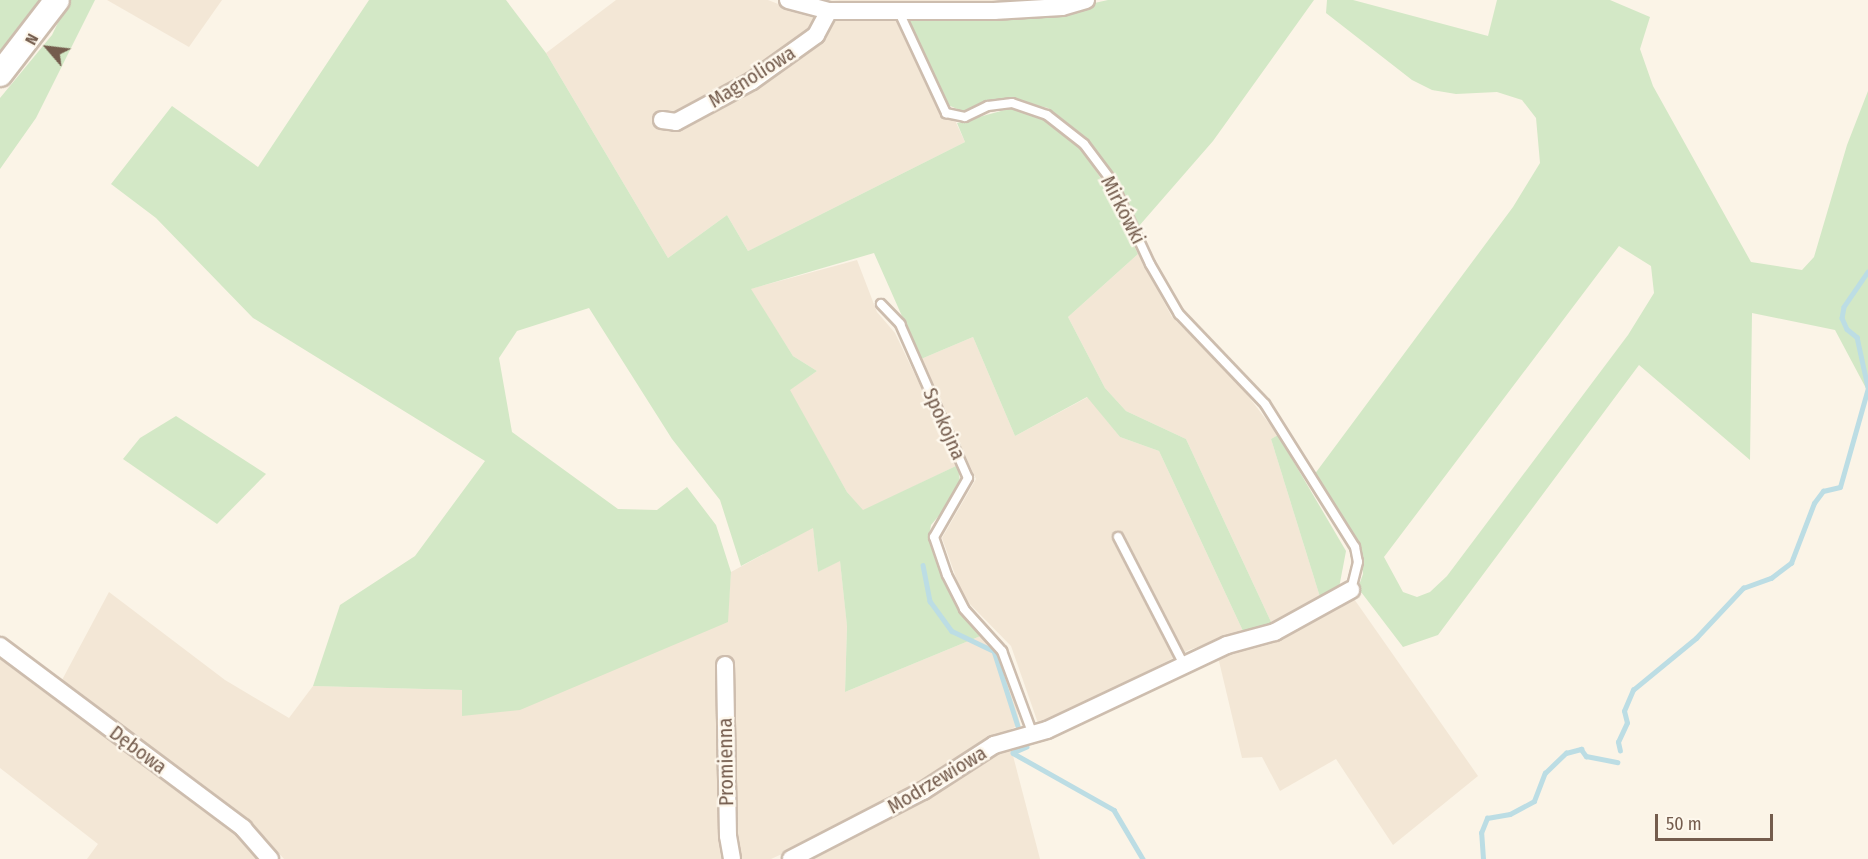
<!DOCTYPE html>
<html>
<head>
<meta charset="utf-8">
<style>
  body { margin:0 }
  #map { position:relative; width:1868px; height:859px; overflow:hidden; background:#fbf4e7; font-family:"Fira Sans Condensed",sans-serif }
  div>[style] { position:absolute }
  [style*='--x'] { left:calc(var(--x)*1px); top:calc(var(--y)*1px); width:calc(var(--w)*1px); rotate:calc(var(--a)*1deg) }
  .residential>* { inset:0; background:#f3e7d6 }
  .green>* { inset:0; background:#d3e8c6 }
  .stream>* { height:4.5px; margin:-2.25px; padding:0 2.25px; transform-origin:2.25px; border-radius:2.25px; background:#bcdde4 }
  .roads { filter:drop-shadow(2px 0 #cdbdae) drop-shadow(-2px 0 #cdbdae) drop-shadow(0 2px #cdbdae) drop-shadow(0 -2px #cdbdae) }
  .lane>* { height:8px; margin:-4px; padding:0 4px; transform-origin:4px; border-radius:4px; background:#fff }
  .street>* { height:16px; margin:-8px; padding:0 8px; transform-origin:8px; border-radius:8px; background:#fff }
  .secondary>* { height:24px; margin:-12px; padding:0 12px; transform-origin:12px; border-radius:12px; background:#fff }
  span { translate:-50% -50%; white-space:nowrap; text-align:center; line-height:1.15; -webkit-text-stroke:5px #fef8ed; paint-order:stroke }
  .street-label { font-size:20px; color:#745c4d }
  .north { position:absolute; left:18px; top:18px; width:60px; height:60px; -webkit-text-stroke:4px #fef8ed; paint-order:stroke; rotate:298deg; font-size:16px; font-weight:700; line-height:24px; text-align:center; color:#745c4d }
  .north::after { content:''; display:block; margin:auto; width:21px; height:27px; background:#745c4d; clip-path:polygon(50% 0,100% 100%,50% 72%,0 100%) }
  .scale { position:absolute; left:1655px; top:814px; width:118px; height:27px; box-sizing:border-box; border:3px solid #745c4d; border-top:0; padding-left:8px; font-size:18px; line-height:21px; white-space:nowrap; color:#745c4d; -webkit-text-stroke:4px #fef8ed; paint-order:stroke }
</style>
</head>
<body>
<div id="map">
  <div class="residential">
    <i style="clip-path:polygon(107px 0,222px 0,189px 47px)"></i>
    <i style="clip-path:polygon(616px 0,768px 0,801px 13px,907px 17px,965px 142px,748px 251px,727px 215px,668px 258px,546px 53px)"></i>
    <i style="clip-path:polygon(823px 0,1061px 0,1061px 2px,909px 5px)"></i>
    <i style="clip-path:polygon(1138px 254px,1172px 317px,1242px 388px,1278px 435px,1271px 439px,1320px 597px,1272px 624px,1186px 439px,1126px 411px,1105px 388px,1068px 317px)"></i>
    <i style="clip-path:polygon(857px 260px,877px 312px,895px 333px,958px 465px,863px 511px,847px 492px,789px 390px,817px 371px,793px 356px,750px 289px)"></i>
    <i style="clip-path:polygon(973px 337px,1015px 436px,1088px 397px,1120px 437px,1159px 451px,1243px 631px,1189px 650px,1039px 726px,1011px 646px,963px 597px,942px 538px,976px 479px,921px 359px)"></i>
    <i style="clip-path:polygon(813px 527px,818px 572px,840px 560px,847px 625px,845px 692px,983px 635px,997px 651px,1011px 685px,1020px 724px,834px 830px,771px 859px,284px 859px,251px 821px,62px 680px,109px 592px,225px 680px,289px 718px,313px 686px,463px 690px,462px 715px,727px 622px,731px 572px)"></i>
    <i style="clip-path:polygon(1352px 596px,1478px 776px,1393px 845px,1336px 759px,1280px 791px,1262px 757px,1242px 758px,1218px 657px,1309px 624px)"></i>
    <i style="clip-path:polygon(0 659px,247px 844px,257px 859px,87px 859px,98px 844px,0 768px)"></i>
    <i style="clip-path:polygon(1011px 748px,1040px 859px,810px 859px,928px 797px,988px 754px)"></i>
  </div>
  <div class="green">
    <i style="clip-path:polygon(0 0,43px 0,0 59px)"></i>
    <i style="clip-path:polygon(69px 0,95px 0,36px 118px,0 169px,0 98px,52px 35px)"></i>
    <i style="clip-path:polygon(369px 0,506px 0,546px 53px,668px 258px,727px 215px,748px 251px,965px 142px,957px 123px,1012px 108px,1044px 120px,1080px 147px,1104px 183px,1138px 254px,1068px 317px,1105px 388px,1126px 411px,1186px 439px,1272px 624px,1243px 631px,1159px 451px,1120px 437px,1087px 397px,1015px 436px,973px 337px,921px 359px,874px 253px,751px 289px,793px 356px,817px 371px,790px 390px,847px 492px,863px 510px,958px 465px,961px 490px,931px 525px,929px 537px,942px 574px,962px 613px,983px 635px,845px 692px,847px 626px,840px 561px,818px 572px,813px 528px,741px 566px,720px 500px,672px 439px,589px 308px,517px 331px,499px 358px,512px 432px,618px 509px,657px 510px,687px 487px,716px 525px,731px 572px,728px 622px,520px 710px,462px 716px,462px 690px,313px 686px,340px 605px,415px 556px,485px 461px,253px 318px,156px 218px,111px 184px,172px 106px,258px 167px)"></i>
    <i style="clip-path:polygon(1108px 0,1314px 0,1213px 141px,1139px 226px,1125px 195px,1090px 142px,1048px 108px,1010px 99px,964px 112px,948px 105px,907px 17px,1054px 12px)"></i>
    <i style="clip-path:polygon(evenodd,1327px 0,1353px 0,1488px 36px,1497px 0,1610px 0,1650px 17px,1640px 49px,1653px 86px,1751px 262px,1802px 270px,1814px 257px,1847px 145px,1868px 91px,1868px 392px,1835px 330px,1752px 313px,1750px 460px,1639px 365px,1438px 635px,1403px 647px,1358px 588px,1363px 574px,1359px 543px,1314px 475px,1513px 207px,1540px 163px,1536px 118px,1522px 100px,1497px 92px,1456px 94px,1432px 90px,1412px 80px,1326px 13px,1327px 0,1619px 246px,1651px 266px,1654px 293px,1628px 335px,1447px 576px,1430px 592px,1417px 597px,1403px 592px,1384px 557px,1619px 246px)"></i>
    <i style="clip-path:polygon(176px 416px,266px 474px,217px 524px,123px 459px,140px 438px)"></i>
    <i style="clip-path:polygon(1278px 435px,1346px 551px,1339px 588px,1320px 597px,1271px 439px)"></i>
  </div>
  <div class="stream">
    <i style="--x:1868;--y:272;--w:42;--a:124.4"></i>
    <i style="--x:1844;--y:307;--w:11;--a:100"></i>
    <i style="--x:1842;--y:318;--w:12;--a:66"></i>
    <i style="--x:1847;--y:329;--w:13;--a:39"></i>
    <i style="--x:1857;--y:337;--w:51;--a:77.6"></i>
    <i style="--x:923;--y:565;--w:37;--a:79"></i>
    <i style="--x:930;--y:601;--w:37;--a:54"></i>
    <i style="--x:952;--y:631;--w:47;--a:25.5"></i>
    <i style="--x:994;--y:651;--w:79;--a:72.3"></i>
    <i style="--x:1027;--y:747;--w:15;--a:157"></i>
    <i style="--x:1013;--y:753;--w:116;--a:29.4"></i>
    <i style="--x:1114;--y:810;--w:57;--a:59.4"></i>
    <i style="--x:1620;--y:751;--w:9;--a:-103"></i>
    <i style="--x:1618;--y:742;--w:21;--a:-65"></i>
    <i style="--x:1627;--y:723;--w:12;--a:-104"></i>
    <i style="--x:1624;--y:711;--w:23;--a:-67"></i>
    <i style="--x:1633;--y:690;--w:82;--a:-39.5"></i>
    <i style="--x:1696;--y:638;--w:69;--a:-46.8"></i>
    <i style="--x:1743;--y:588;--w:30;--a:-20"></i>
    <i style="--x:1771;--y:578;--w:25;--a:-37"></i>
    <i style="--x:1791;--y:563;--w:64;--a:-69"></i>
    <i style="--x:1814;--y:503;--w:15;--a:-53"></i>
    <i style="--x:1823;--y:491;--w:17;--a:-13"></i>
    <i style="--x:1840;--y:487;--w:103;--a:-74.2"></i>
    <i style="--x:1483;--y:859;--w:26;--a:-94"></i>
    <i style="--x:1481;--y:833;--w:16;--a:-68"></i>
    <i style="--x:1487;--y:818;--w:23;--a:-10"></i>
    <i style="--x:1510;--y:814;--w:27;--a:-28"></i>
    <i style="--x:1534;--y:801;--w:30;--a:-69"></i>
    <i style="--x:1545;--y:773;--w:29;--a:-44"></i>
    <i style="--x:1566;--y:753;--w:16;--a:-15"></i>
    <i style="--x:1581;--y:749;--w:9;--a:54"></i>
    <i style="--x:1586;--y:756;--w:32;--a:11"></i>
  </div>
  <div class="roads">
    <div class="lane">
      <i style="--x:898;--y:10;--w:114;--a:65"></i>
      <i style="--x:946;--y:113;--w:19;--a:12"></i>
      <i style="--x:965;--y:117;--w:25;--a:-26"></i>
      <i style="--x:988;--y:106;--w:24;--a:-7"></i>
      <i style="--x:1012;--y:103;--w:37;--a:19"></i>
      <i style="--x:1047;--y:115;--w:47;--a:38.1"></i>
      <i style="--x:1084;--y:144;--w:45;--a:53.1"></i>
      <i style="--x:1111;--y:180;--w:93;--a:65.1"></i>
      <i style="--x:1150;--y:264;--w:58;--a:59.9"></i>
      <i style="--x:1179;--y:314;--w:124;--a:46.3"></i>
      <i style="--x:1265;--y:404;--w:169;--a:57.8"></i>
      <i style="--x:1355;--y:547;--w:15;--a:79"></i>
      <i style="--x:1358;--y:562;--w:29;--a:104"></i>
      <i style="--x:881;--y:304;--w:28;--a:46"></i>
      <i style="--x:900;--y:324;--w:168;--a:66.2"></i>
      <i style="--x:968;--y:478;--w:68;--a:120"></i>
      <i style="--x:934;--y:537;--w:40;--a:71.1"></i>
      <i style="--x:947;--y:575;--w:38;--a:63"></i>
      <i style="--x:964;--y:609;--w:57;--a:47.9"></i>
      <i style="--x:1002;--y:651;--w:90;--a:69.7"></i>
      <i style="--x:1118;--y:537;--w:144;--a:62.7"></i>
    </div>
    <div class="street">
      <i style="--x:788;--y:0;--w:42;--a:15"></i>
      <i style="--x:829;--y:11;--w:165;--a:0"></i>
      <i style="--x:994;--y:11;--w:68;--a:-3.4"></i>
      <i style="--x:1062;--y:7;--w:25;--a:-16"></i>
      <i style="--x:662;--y:120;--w:14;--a:8"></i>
      <i style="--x:676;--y:122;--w:86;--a:-28.3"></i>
      <i style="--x:752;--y:81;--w:79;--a:-35.7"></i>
      <i style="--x:816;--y:35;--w:27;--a:-62"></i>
      <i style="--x:0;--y:646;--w:304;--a:36.8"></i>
      <i style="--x:243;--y:828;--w:41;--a:48.9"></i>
      <i style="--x:725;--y:665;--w:171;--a:89"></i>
      <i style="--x:728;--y:836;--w:23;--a:80"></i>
      <i style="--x:791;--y:859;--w:148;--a:-27.3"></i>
      <i style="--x:923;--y:791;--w:85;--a:-32.9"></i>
      <i style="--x:994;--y:745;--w:55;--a:-15.8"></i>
      <i style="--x:1047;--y:730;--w:199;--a:-25.3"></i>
      <i style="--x:1227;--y:645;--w:50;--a:-15.2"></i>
      <i style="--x:1275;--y:632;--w:87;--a:-28.9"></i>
    </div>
    <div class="secondary">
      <i style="--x:0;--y:74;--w:93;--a:-52.4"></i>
    </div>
  </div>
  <div class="street-label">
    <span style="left:752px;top:77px;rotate:-32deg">Magnoliowa</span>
    <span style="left:1123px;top:210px;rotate:63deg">Mirkówki</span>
    <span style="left:944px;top:424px;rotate:66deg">Spokojna</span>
    <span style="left:138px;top:750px;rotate:37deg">Dębowa</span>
    <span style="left:726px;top:762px;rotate:-91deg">Promienna</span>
    <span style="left:937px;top:780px;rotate:-31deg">Modrzewiowa</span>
  </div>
  <div class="north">N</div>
  <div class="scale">50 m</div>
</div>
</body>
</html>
